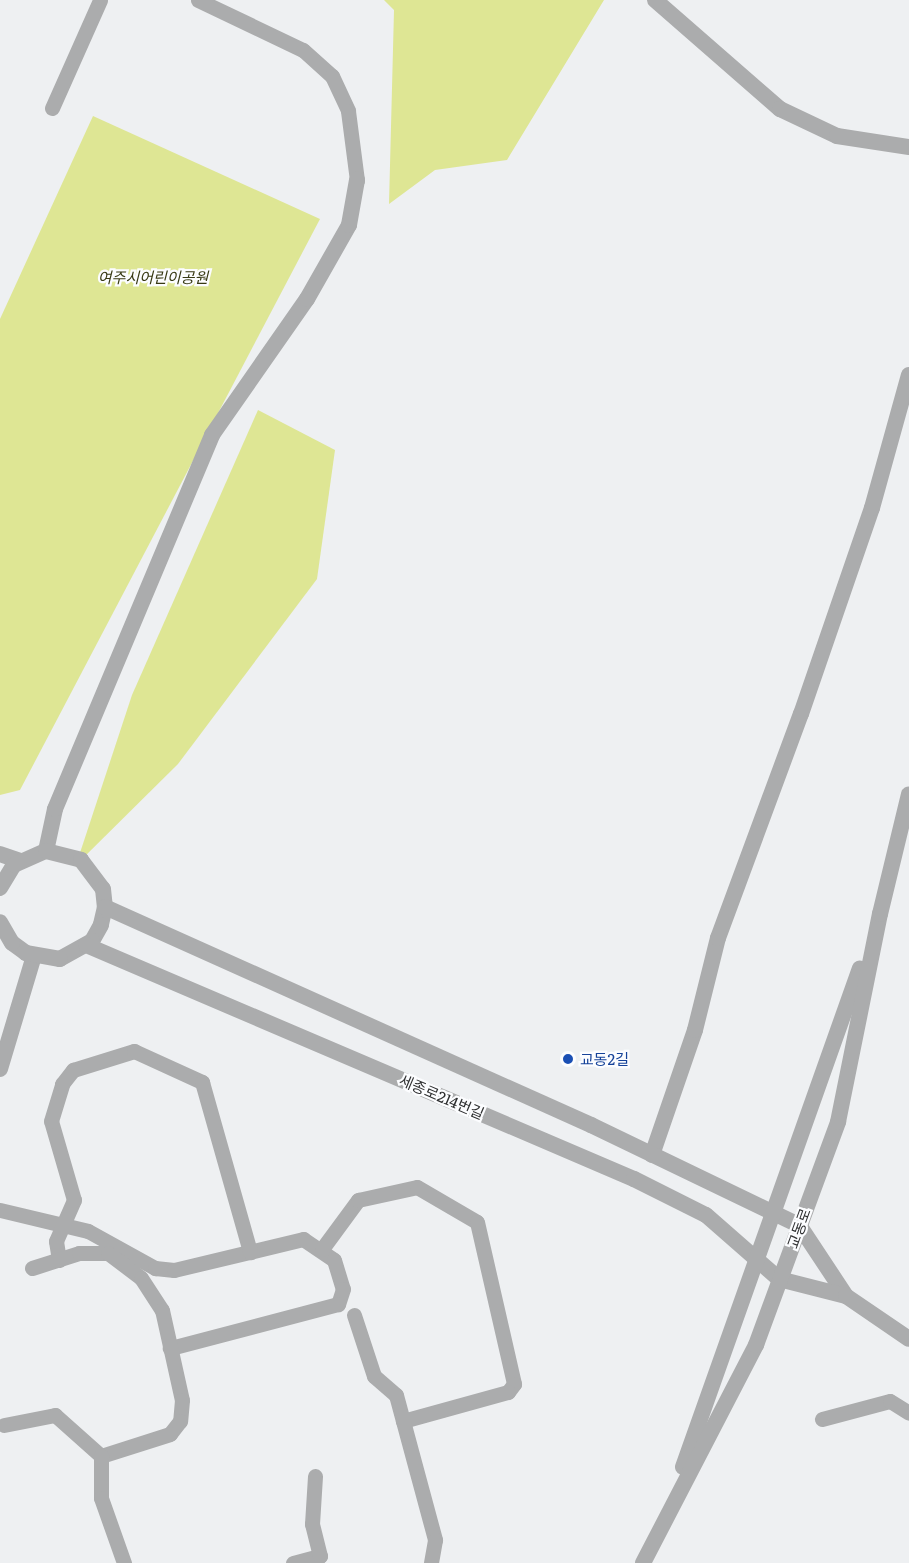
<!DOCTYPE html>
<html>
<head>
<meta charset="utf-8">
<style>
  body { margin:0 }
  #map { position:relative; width:909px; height:1563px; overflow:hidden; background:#eef0f2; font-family:Literata,"Noto Sans KR",serif }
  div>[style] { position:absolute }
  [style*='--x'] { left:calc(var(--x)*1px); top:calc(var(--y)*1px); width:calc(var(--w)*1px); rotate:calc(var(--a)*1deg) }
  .green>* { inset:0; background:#dee694 }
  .service>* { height:15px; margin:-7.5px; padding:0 7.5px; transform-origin:7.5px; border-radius:7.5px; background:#abacad }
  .minor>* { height:16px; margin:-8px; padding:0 8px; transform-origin:8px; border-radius:8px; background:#abacad }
  .tertiary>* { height:16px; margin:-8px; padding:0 8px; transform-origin:8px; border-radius:8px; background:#abacad }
  .dots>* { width:16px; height:16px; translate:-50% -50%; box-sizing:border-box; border:3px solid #fcfdff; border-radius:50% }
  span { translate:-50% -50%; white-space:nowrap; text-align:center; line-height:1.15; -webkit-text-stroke:4.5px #fcfdff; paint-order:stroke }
  .park-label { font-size:15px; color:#373913; font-style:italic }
  .transit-label { font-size:15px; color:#164399 }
  .left { translate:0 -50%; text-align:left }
  .street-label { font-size:15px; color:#2e2f30 }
</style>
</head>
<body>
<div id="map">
  <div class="green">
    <i style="clip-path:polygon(384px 0,604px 0,507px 160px,435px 170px,389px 204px,394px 10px)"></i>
    <i style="clip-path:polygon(93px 116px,320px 219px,20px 790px,0 795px,0 319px)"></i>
    <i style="clip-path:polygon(258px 410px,335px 450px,317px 579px,178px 764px,76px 865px,132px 695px)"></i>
  </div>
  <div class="service">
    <i style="--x:198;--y:0;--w:116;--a:25.5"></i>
    <i style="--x:303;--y:50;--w:39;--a:42"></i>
    <i style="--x:332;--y:76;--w:38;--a:65"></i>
    <i style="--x:348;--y:111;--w:70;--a:82.6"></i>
    <i style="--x:52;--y:108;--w:118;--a:-66"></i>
    <i style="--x:0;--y:1210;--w:90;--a:13.4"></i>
    <i style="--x:88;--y:1231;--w:77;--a:28.9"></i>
    <i style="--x:155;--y:1268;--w:19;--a:6"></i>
    <i style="--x:174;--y:1270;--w:133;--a:-13.5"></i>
    <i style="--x:303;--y:1239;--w:37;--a:34"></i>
    <i style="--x:334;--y:1260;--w:30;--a:73"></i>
    <i style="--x:343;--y:1289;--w:16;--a:108"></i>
    <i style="--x:338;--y:1304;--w:174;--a:165.3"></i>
    <i style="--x:322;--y:1249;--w:61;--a:-53.7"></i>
    <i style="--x:358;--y:1200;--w:60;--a:-12.4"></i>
    <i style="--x:417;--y:1187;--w:69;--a:30.3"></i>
    <i style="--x:477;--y:1222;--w:166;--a:77.1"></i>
    <i style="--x:514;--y:1384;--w:10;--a:127"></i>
    <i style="--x:508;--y:1392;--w:109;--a:164.6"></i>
    <i style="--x:59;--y:1260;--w:19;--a:-99"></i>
    <i style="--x:56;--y:1241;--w:45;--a:-66.3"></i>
    <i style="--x:74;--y:1200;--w:82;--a:-106.2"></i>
    <i style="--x:51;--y:1121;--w:39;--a:-73"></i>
    <i style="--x:62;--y:1084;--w:18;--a:-52"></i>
    <i style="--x:73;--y:1070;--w:64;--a:-17.3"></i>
    <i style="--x:134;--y:1051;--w:75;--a:24.5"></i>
    <i style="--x:202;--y:1082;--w:177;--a:74.2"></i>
    <i style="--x:32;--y:1268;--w:49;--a:-17.7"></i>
    <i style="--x:79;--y:1253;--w:29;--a:0"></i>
    <i style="--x:108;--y:1253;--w:41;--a:37.1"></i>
    <i style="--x:141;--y:1278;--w:38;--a:57"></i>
    <i style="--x:162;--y:1310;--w:92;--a:77.5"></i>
    <i style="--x:182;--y:1400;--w:21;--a:95"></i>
    <i style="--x:180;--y:1421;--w:16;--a:128"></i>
    <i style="--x:170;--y:1434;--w:72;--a:162.3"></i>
    <i style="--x:354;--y:1315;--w:64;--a:71.8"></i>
    <i style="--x:374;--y:1376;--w:29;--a:41"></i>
    <i style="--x:396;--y:1395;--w:150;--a:74.9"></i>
    <i style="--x:435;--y:1540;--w:23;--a:100"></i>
    <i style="--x:822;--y:1419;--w:70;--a:-14.8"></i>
    <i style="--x:890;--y:1401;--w:22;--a:32"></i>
    <i style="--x:4;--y:1425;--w:52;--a:-11.1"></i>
    <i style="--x:55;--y:1415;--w:62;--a:41.7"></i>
    <i style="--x:101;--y:1456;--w:42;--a:90"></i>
    <i style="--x:101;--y:1498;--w:69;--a:70.5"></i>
    <i style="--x:293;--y:1563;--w:28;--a:-15"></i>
    <i style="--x:320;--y:1556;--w:33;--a:-104"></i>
    <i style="--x:312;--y:1524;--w:48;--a:-86.4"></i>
  </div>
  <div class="minor">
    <i style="--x:655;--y:0;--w:166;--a:41.1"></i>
    <i style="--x:780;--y:109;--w:63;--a:25.3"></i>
    <i style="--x:837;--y:136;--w:73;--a:8.7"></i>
    <i style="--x:46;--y:851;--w:43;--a:-77.9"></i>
    <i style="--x:55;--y:809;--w:406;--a:-67.2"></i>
    <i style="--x:212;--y:435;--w:166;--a:-55.1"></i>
    <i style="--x:307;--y:299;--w:85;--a:-60.4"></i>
    <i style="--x:349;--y:225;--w:46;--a:-79.9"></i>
    <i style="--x:0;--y:1069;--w:118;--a:-73.3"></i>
    <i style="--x:652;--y:1155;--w:132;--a:-71"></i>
    <i style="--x:695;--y:1030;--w:95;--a:-76"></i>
    <i style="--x:718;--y:938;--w:239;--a:-69.7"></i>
    <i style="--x:801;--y:714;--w:218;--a:-71"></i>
    <i style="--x:872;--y:508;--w:138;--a:-74.5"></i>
    <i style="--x:799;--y:1225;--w:85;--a:56.5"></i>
    <i style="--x:779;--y:1279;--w:69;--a:14.2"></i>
    <i style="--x:846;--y:1296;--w:76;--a:34.3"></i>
  </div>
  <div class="tertiary">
    <i style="--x:0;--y:854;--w:21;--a:19"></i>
    <i style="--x:0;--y:888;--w:27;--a:-59"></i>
    <i style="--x:14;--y:865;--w:35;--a:-24"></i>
    <i style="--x:46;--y:851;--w:36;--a:14"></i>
    <i style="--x:81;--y:860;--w:36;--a:53"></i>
    <i style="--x:103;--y:889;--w:18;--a:84"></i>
    <i style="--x:105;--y:907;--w:18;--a:103"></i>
    <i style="--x:101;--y:925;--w:18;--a:119"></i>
    <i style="--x:92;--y:941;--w:37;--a:151"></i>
    <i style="--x:60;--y:959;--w:35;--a:-170"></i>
    <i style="--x:26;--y:953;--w:17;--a:-144"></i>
    <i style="--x:12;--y:943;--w:24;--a:-120"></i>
    <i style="--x:105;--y:907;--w:533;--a:24.16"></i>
    <i style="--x:591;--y:1125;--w:231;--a:25.7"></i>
    <i style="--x:86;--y:945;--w:596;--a:23.12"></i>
    <i style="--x:634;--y:1179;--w:80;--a:26.6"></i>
    <i style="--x:706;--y:1215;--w:97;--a:41.2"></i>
    <i style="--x:683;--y:1467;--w:529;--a:-70.47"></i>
    <i style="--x:643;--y:1563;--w:246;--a:-62.6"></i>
    <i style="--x:756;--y:1345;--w:238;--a:-69.8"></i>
    <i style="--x:838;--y:1122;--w:212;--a:-78.6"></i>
    <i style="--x:880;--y:914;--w:123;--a:-76.4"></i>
  </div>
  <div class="dots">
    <i style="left:568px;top:1059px;background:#1a4fb4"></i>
  </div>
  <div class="park-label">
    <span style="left:153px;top:277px">여주시어린이공원</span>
  </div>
  <div class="transit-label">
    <span class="left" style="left:580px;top:1059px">교동2길</span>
  </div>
  <div class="street-label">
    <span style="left:442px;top:1096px;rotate:23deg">세종로214번길</span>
    <span style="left:798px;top:1228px;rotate:-70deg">교동로</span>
  </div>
</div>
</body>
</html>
